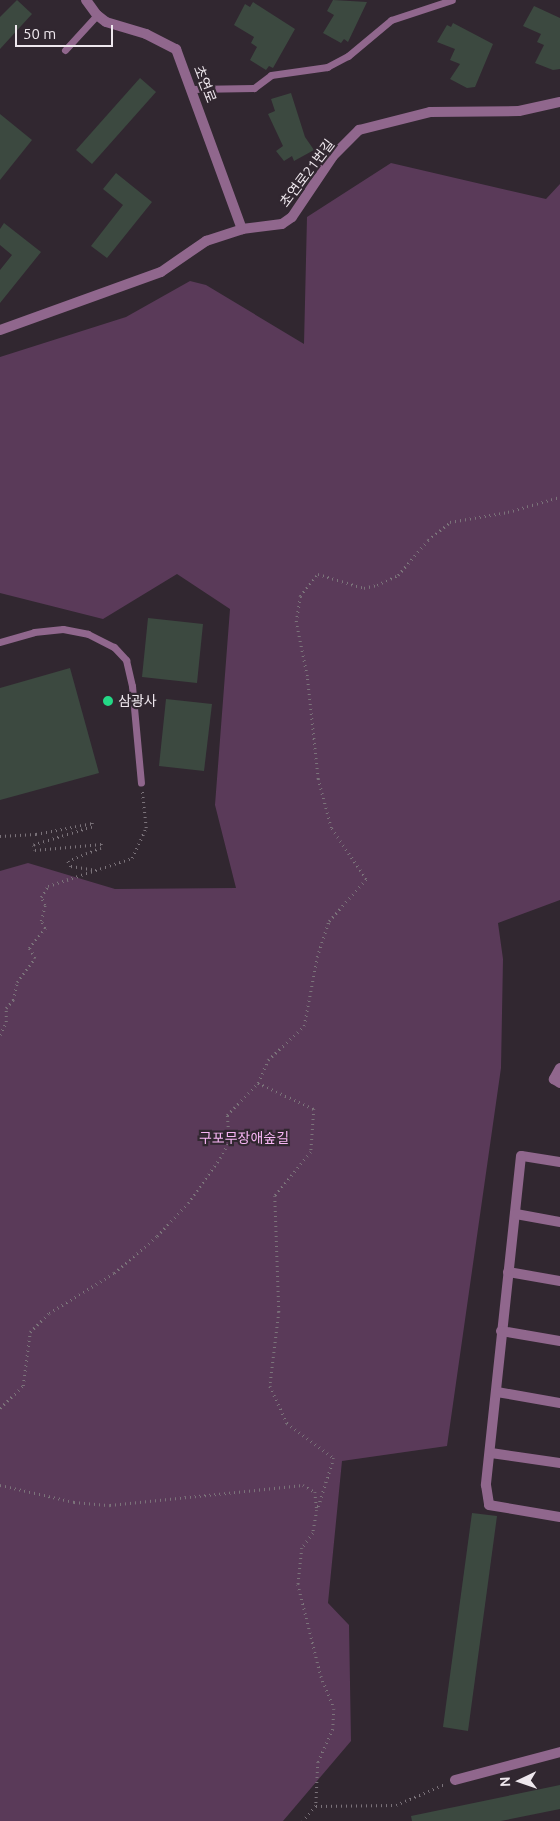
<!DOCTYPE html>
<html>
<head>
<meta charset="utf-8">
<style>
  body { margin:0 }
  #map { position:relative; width:560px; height:1821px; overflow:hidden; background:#312730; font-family:Ubuntu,"Noto Sans KR",sans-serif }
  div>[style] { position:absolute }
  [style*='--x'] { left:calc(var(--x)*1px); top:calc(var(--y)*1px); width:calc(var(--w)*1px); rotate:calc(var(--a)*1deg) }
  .green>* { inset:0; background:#5a3a59 }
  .building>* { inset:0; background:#3c4940 }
  .path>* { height:2.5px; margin-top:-1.25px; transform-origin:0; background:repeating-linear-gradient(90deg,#7b737a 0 1px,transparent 0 5px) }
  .lane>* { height:7px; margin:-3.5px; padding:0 3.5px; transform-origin:3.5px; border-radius:3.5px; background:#90678d }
  .street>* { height:10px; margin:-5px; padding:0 5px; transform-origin:5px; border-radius:5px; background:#90678d }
  .dots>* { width:14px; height:14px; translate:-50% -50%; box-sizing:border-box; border:2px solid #312730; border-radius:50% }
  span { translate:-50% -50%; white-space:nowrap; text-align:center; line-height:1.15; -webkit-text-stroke:4.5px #312730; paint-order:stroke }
  .street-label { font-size:14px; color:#eee7ed }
  .poi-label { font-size:14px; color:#eee7ed }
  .left { translate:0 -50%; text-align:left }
  .park-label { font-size:14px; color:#f6b5f3 }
  .north { position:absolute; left:495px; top:1756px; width:50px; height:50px; -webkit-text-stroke:4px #312730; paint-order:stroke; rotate:267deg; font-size:14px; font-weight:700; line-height:20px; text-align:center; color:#eee7ed }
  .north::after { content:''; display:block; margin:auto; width:18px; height:22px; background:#eee7ed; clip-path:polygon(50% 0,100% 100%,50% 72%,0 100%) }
  .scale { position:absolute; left:15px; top:25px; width:98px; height:22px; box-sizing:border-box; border:2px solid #eee7ed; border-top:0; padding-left:6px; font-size:15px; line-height:18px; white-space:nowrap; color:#eee7ed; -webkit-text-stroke:4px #312730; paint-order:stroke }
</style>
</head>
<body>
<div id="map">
  <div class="green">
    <i style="clip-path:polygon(391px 163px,546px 199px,560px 184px,560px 900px,498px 923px,503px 959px,501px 1068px,447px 1446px,342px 1461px,328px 1603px,349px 1625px,351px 1741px,283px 1821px,0 1821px,0 871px,28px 863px,115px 889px,236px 888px,215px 805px,230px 609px,177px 574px,103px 619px,0 593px,0 357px,126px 317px,190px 281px,206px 285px,304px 344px,307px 217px)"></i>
  </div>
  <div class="building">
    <i style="clip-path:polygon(17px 0,32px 14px,0 49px,0 17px)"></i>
    <i style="clip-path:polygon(333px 0,367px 2px,348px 42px,344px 39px,341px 43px,323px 33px,334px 15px,327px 11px)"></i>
    <i style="clip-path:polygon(253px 2px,295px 29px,273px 68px,269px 66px,266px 70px,250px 60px,257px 47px,251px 43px,254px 37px,234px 25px,245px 4px,250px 7px)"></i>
    <i style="clip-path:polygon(534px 6px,560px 18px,560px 69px,553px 70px,535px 63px,544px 45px,537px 42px,541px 34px,523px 26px)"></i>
    <i style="clip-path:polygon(453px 23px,493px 44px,475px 87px,467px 88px,450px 79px,460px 64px,450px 60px,455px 49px,437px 42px,447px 25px,451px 27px)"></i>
    <i style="clip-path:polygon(140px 78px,156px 92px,92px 164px,76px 150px)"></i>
    <i style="clip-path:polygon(291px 93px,305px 137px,314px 150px,294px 161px,292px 156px,284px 161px,276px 151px,283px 146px,268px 114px,275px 111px,271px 99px)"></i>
    <i style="clip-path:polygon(0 114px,32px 140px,0 180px)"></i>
    <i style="clip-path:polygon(116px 173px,152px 202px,107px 258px,91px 246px,123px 205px,103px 189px)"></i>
    <i style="clip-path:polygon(4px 223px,41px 252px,0 303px,0 270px,12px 255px,0 245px,0 229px)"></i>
    <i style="clip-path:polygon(148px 618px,203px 624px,197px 683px,142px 677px)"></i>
    <i style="clip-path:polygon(70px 668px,99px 773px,0 800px,0 688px)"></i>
    <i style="clip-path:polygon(166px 699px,212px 704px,204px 771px,159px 766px)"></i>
    <i style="clip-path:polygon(472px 1513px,497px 1516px,468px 1731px,443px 1727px)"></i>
    <i style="clip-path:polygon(560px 1785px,560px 1809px,501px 1821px,412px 1821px,411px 1816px)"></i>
  </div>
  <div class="path">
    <i style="--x:0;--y:836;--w:36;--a:-3"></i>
    <i style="--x:36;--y:834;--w:58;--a:-10.9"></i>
    <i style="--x:93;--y:823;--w:4;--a:104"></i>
    <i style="--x:92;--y:827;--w:61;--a:162.8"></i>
    <i style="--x:34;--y:845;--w:5;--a:79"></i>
    <i style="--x:35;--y:850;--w:67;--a:-5.1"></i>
    <i style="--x:102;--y:844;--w:4;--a:104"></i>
    <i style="--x:101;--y:848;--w:35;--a:158"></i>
    <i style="--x:68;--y:861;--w:6;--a:59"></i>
    <i style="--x:71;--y:866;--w:24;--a:9"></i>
    <i style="--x:0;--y:1035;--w:14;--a:-65"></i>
    <i style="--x:6;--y:1022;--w:14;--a:-90"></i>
    <i style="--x:6;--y:1008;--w:11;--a:-49"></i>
    <i style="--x:13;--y:1000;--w:18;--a:-77"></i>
    <i style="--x:17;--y:982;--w:30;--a:-53"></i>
    <i style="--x:35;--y:958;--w:12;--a:-121"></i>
    <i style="--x:29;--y:948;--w:26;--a:-51"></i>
    <i style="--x:45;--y:928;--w:8;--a:-120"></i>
    <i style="--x:41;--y:921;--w:16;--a:-76"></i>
    <i style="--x:45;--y:905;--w:9;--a:-117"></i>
    <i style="--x:41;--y:897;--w:13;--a:-58"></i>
    <i style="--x:48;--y:886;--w:89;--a:-18.4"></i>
    <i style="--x:132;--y:858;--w:33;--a:-65"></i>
    <i style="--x:146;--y:828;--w:38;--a:-96"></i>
    <i style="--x:258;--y:1083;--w:62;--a:24.9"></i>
    <i style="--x:314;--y:1109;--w:43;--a:94"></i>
    <i style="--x:311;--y:1152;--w:57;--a:129.3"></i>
    <i style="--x:275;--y:1196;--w:116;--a:88"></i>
    <i style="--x:279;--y:1312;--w:75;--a:96.9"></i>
    <i style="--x:270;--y:1386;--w:41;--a:65.3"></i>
    <i style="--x:287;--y:1423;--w:59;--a:36.7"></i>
    <i style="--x:334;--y:1458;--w:52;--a:107.7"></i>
    <i style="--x:0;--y:1408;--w:32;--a:-44"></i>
    <i style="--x:23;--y:1386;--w:54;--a:-82.6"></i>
    <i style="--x:30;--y:1332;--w:27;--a:-45"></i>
    <i style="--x:49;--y:1313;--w:76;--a:-31.6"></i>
    <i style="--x:114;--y:1273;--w:57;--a:-40.7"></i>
    <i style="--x:157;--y:1236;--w:45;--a:-46.8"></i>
    <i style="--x:188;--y:1203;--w:55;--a:-54.6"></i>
    <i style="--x:220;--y:1158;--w:18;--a:-61"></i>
    <i style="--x:229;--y:1142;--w:27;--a:-94"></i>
    <i style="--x:227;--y:1115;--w:45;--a:-45.9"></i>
    <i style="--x:258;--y:1083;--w:25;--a:-67"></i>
    <i style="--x:268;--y:1060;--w:50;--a:-43.4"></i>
    <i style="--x:304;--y:1026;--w:70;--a:-79.3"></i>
    <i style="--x:317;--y:957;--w:38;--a:-72"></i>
    <i style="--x:329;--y:921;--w:56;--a:-48.6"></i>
    <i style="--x:366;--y:879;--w:62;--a:-124.5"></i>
    <i style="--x:331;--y:828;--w:51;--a:-104.9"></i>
    <i style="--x:318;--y:779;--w:104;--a:-96.1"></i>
    <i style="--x:307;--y:676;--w:55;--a:-101.5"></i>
    <i style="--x:296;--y:622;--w:26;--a:-81"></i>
    <i style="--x:300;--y:596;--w:28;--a:-51"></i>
    <i style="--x:318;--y:574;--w:48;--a:16.9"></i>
    <i style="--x:364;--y:588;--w:13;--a:-13"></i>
    <i style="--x:377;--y:585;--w:23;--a:-25"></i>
    <i style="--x:398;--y:575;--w:46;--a:-49.4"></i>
    <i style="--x:428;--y:540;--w:28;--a:-39"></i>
    <i style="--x:450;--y:522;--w:59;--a:-9.8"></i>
    <i style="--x:508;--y:512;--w:54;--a:-16.1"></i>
    <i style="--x:0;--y:1485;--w:76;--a:12.9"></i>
    <i style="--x:74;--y:1502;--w:36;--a:5"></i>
    <i style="--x:110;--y:1505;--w:194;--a:-5.9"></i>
    <i style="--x:303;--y:1485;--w:14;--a:30"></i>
    <i style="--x:315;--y:1492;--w:18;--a:84"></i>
    <i style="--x:317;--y:1510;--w:23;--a:100"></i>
    <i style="--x:313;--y:1533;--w:19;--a:126"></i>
    <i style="--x:302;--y:1548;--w:36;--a:96"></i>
    <i style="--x:298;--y:1584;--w:95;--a:76"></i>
    <i style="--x:321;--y:1676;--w:35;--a:68"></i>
    <i style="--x:334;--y:1709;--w:20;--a:93"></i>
    <i style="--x:333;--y:1729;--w:36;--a:114"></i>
    <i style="--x:318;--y:1762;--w:44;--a:92.6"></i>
    <i style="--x:316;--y:1806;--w:20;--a:131"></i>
    <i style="--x:316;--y:1806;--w:80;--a:-0.7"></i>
    <i style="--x:396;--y:1805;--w:53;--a:-23.2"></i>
  </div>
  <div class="lane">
    <i style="--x:65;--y:50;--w:47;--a:-47.6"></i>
    <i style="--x:192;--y:89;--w:62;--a:-0.9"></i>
    <i style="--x:254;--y:88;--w:21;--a:-37"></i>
    <i style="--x:271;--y:75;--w:57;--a:-8.1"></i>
    <i style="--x:327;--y:67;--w:24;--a:-28"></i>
    <i style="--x:348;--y:56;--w:56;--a:-39.9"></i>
    <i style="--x:391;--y:20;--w:64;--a:-18.2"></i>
    <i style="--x:0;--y:642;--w:35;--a:-16"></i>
    <i style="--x:34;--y:632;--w:29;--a:-6"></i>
    <i style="--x:63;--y:629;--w:25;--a:11"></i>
    <i style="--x:88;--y:634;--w:29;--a:27"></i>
    <i style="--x:114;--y:647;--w:18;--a:47"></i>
    <i style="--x:126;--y:660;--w:27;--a:77"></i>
    <i style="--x:132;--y:686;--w:97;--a:84.7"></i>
  </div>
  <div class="street">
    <i style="--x:86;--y:0;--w:19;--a:54"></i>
    <i style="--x:97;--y:15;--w:11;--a:38"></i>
    <i style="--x:106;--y:22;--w:42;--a:16.7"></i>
    <i style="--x:146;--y:34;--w:34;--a:27"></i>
    <i style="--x:176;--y:49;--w:192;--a:69.9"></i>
    <i style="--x:0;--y:330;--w:171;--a:-19.8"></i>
    <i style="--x:161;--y:272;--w:55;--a:-34.6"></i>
    <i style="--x:206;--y:241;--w:38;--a:-18"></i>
    <i style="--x:242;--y:229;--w:40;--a:-7.1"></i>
    <i style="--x:282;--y:224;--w:12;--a:-35"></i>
    <i style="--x:292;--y:217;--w:73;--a:-56.1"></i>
    <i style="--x:333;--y:156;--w:37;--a:-45"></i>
    <i style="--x:359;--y:130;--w:73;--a:-14.2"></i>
    <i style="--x:430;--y:112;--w:89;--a:-0.6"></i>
    <i style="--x:519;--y:111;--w:42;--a:-12.4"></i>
    <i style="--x:560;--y:1068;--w:13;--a:119"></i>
    <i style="--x:554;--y:1079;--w:7;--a:34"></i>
    <i style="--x:560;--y:1162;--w:39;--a:-171"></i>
    <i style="--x:521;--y:1156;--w:331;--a:96.1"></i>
    <i style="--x:486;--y:1485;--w:20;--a:81"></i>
    <i style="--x:489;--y:1505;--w:72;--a:9.6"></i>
    <i style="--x:516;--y:1214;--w:45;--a:10.3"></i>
    <i style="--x:508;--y:1272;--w:53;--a:9.8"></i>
    <i style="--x:501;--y:1331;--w:60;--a:9.6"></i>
    <i style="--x:497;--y:1392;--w:64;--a:9.9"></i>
    <i style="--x:491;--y:1453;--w:70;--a:8.2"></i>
    <i style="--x:455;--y:1780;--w:109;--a:-14.9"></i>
  </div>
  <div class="dots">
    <i style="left:108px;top:701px;background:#24d886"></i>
  </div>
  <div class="street-label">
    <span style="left:205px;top:84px;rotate:69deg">초연로</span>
    <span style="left:307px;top:173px;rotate:-53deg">초연로21번길</span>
  </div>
  <div class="poi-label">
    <span class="left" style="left:118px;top:701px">삼광사</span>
  </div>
  <div class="park-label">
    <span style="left:244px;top:1138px">구포무장애숲길</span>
  </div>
  <div class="north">N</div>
  <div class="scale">50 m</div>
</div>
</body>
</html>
